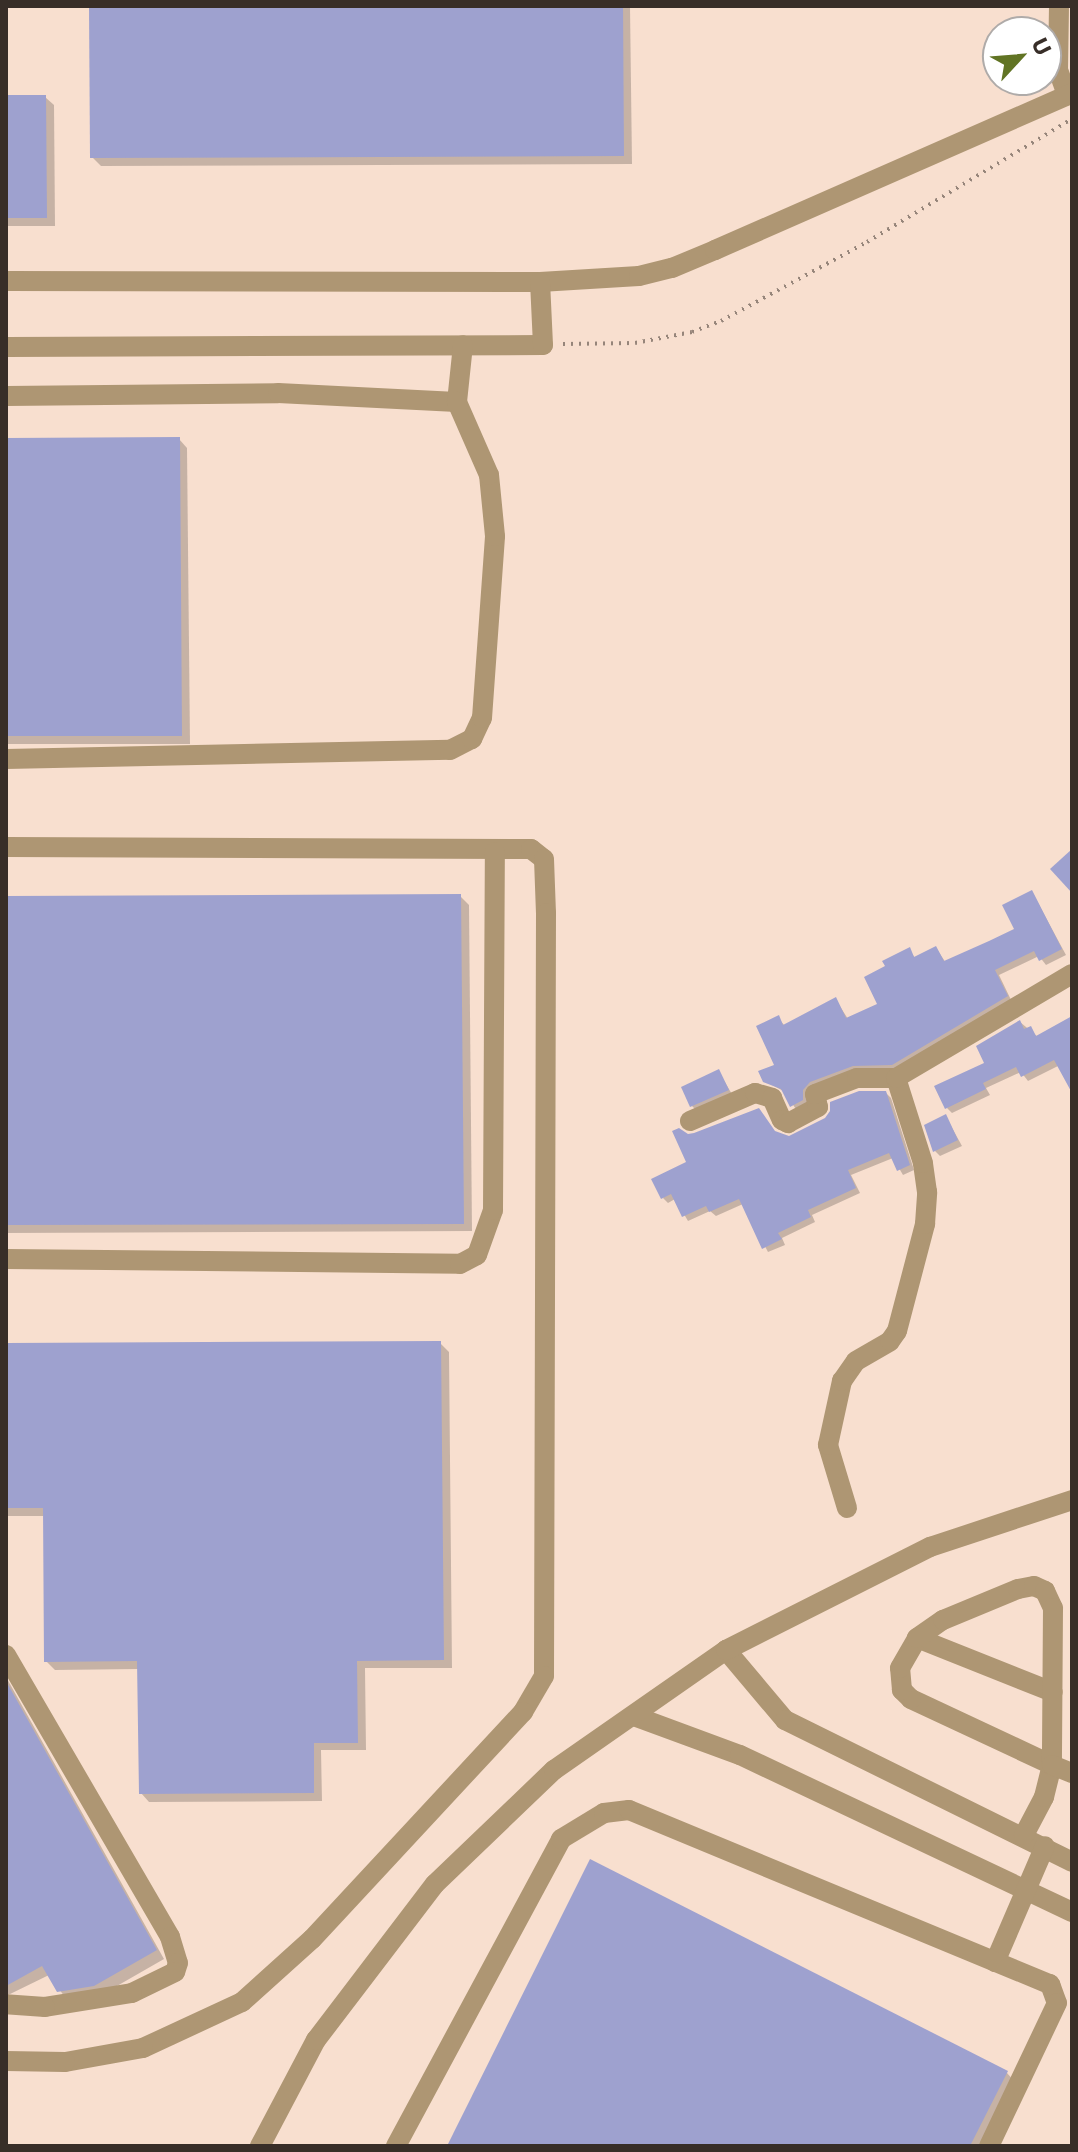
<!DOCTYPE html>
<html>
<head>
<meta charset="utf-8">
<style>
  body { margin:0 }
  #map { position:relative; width:1078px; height:2152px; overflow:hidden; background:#f8dfcf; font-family:Commissioner,sans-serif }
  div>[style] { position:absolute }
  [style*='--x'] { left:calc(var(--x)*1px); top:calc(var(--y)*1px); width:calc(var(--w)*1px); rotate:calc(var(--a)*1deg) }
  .shadow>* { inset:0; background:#0003 }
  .building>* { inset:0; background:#9ea1cf }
  .path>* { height:4px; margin-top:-2px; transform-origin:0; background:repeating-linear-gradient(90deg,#96857a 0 2px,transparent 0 8px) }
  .minor>* { height:20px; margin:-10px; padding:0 10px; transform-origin:10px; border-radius:10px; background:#ae9673 }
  span { translate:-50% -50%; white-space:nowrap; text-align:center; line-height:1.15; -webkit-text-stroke:7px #fff; paint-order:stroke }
  .frame { position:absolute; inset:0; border:8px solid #382e28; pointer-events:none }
  .north { position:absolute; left:982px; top:16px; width:80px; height:80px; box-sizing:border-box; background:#fff; border:2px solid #afaba9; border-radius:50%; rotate:64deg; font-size:22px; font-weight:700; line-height:32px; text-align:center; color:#382e28 }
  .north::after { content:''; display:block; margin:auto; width:28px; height:36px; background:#617424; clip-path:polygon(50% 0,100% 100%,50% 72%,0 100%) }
</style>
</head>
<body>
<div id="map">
  <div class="shadow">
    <i style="clip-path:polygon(91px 6px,630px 6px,632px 164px,101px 166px,92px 157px)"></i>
    <i style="clip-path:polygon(6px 97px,45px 97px,54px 105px,55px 226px,6px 226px)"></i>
    <i style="clip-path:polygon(179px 439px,187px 448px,190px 744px,6px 744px,6px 440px)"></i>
    <i style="clip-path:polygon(1032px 892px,1066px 955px,1046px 965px,1039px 956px,999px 975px,1012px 1002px,898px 1070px,797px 1111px,785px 1092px,765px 1081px,777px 1066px,778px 1018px,785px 1026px,836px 1000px,848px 1019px,879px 1005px,888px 967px,909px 950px,916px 959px,936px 948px,946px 963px,1016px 930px)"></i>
    <i style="clip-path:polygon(460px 896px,469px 905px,472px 1231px,6px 1233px,6px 898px)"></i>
    <i style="clip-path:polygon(1072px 1019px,1072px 1083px,1058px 1066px,1028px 1081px,1021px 1072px,986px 1088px,990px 1095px,952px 1113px,947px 1108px,1020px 1022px,1038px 1037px)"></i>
    <i style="clip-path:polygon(719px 1072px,733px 1096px,697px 1111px,692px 1106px)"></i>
    <i style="clip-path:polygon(886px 1093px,891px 1098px,914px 1170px,903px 1175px,893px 1158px,851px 1175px,860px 1193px,812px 1215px,815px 1222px,782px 1238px,785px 1245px,768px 1252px,743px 1204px,716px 1216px,710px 1211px,688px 1221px,675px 1199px,668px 1203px,663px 1198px,688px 1163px,687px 1136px,777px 1134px,789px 1138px)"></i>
    <i style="clip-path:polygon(946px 1117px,962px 1146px,940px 1156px,935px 1151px)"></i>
    <i style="clip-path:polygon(440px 1343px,449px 1352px,452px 1668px,365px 1668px,366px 1750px,321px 1750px,322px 1801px,149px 1802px,141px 1793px,139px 1669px,55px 1670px,46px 1661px,45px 1516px,6px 1516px,6px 1345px)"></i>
    <i style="clip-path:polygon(6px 1677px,164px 1959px,103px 1994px,67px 2000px,49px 1975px,6px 1996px)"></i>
    <i style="clip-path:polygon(1007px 2073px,1015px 2082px,983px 2146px,449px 2146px)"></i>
  </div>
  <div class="building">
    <i style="clip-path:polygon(89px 6px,623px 6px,624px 156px,90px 158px)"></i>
    <i style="clip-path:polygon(6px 95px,46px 95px,47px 218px,6px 218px)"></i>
    <i style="clip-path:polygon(180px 437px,182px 736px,6px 736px,6px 438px)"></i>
    <i style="clip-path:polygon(1072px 849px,1072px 893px,1050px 869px)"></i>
    <i style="clip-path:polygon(1032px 890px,1062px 949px,1039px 961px,1034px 951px,995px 970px,1008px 996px,892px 1065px,853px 1066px,810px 1082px,803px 1090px,803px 1100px,790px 1107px,781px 1089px,763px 1082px,758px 1071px,774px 1065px,756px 1026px,779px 1015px,783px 1025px,836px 997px,846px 1018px,877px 1004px,864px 977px,885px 966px,882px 961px,910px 947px,914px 957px,936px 946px,944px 961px,989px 941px,1014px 929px,1002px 905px)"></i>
    <i style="clip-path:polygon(461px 894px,464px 1224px,6px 1225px,6px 896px)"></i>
    <i style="clip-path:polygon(1072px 1016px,1072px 1093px,1054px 1060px,1021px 1077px,1016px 1067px,983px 1083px,986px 1089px,945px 1109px,934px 1086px,984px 1063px,976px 1046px,1020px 1020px,1024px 1029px,1031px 1026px,1036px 1036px)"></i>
    <i style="clip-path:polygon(719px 1069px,729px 1090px,690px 1107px,681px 1087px)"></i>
    <i style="clip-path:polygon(859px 1091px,886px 1091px,910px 1165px,897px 1171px,889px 1153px,848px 1170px,856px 1188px,808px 1210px,811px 1217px,778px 1233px,782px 1239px,762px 1249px,739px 1199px,709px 1212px,706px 1206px,682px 1217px,671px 1194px,661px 1199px,651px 1179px,686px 1162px,672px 1131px,679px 1128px,688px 1134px,694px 1133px,759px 1108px,775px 1131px,789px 1136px,825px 1118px,830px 1111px,830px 1102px)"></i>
    <i style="clip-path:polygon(946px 1114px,958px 1140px,933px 1152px,924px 1125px)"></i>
    <i style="clip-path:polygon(441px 1341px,444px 1660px,357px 1661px,358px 1743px,314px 1743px,314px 1793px,139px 1794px,137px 1661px,44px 1662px,43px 1508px,6px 1508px,6px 1343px)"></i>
    <i style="clip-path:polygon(6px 1681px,157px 1950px,94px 1986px,57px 1992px,42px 1966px,6px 1986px)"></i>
    <i style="clip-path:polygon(590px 1859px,1008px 2071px,970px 2146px,447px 2146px)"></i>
  </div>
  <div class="path">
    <i style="--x:563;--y:344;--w:72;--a:-0.8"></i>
    <i style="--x:635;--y:343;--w:58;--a:-10.9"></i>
    <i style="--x:692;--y:332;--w:31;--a:-21"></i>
    <i style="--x:721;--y:321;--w:166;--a:-28.4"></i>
    <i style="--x:867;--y:242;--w:239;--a:-31"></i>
  </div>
  <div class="minor">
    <i style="--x:1059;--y:6;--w:64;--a:90.9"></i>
    <i style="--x:1058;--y:70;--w:27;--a:70"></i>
    <i style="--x:6;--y:281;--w:534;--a:0.11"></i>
    <i style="--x:540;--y:282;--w:99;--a:-3.5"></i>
    <i style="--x:639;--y:276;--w:34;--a:-14"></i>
    <i style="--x:672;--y:268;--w:47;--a:-22.7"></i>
    <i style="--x:715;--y:250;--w:390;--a:-23.7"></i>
    <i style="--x:6;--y:347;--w:537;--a:-0.21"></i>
    <i style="--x:543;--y:345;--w:63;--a:-92.7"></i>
    <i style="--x:6;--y:396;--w:272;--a:-0.6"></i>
    <i style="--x:278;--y:393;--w:179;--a:2.9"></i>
    <i style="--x:457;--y:402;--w:57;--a:-84"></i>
    <i style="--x:6;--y:759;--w:444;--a:-1.2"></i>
    <i style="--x:450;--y:750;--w:25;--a:-27"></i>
    <i style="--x:472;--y:739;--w:23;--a:-65"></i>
    <i style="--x:482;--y:718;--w:182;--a:-85.9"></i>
    <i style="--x:495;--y:536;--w:61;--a:-95.6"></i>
    <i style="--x:489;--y:475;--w:80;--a:-113.7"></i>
    <i style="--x:6;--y:847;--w:525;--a:0.22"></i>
    <i style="--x:531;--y:849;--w:16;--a:38"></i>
    <i style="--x:544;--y:859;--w:54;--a:87.9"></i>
    <i style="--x:546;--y:913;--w:763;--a:90.15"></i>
    <i style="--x:544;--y:1676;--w:42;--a:120.3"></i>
    <i style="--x:523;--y:1712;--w:310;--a:132.9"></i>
    <i style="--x:312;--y:1939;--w:94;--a:138"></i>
    <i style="--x:242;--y:2002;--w:109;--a:155.1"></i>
    <i style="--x:143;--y:2048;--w:79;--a:169.8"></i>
    <i style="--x:65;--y:2062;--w:59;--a:-179"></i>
    <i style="--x:690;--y:1121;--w:71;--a:-23.3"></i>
    <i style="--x:755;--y:1093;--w:18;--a:16"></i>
    <i style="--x:772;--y:1098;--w:24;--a:66"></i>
    <i style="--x:782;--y:1120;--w:7;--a:27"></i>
    <i style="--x:788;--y:1123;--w:34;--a:-28"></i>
    <i style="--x:818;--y:1107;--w:13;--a:-103"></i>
    <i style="--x:815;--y:1094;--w:45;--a:-20.9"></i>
    <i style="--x:857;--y:1078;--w:39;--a:0"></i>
    <i style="--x:6;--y:1259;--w:454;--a:0.6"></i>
    <i style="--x:460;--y:1264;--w:19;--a:-28"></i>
    <i style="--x:477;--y:1255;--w:48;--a:-70.4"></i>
    <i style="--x:493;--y:1210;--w:358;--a:-89.7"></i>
    <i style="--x:847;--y:1508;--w:66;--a:-106.8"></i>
    <i style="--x:828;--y:1445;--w:66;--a:-77.7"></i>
    <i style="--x:842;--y:1381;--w:24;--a:-55"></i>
    <i style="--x:856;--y:1361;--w:39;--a:-30"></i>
    <i style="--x:890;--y:1341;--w:12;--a:-55"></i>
    <i style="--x:897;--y:1331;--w:111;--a:-75.3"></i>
    <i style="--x:925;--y:1224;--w:32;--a:-86"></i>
    <i style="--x:927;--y:1192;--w:29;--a:-98"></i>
    <i style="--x:923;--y:1163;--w:89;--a:-107.6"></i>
    <i style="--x:896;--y:1078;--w:204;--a:-30.6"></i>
    <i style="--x:917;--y:1638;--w:146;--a:21.7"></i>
    <i style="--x:726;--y:1650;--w:92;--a:49.9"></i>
    <i style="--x:785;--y:1720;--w:320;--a:26.3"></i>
    <i style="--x:6;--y:1655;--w:326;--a:59.8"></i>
    <i style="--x:170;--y:1937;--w:27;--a:73"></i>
    <i style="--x:178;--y:1963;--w:9;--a:108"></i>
    <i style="--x:175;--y:1972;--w:48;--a:154"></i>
    <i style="--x:132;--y:1993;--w:88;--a:170.9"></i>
    <i style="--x:45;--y:2007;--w:39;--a:-176"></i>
    <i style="--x:634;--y:1716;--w:113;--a:20.2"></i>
    <i style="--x:740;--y:1755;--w:367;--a:25.3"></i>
    <i style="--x:1024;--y:1835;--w:43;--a:-62.2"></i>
    <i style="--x:1044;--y:1797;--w:33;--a:-76"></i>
    <i style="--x:1052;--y:1765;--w:156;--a:-154.9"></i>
    <i style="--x:911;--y:1699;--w:13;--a:-135"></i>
    <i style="--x:902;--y:1690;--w:22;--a:-95"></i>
    <i style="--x:900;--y:1668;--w:34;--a:-60"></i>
    <i style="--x:917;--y:1638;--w:32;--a:-35"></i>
    <i style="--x:943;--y:1620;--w:81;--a:-22.5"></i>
    <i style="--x:1018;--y:1589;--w:16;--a:-11"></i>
    <i style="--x:1034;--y:1586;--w:12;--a:24"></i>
    <i style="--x:1045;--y:1591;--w:19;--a:65"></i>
    <i style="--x:1053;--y:1608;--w:157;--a:90.4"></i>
    <i style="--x:1052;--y:1765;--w:22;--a:22"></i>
    <i style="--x:995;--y:1962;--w:126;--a:-66.7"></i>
    <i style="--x:260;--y:2146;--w:120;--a:-62.2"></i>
    <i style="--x:316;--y:2040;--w:196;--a:-52.7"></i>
    <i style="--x:435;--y:1884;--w:165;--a:-43.8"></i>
    <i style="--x:554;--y:1770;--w:210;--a:-34.9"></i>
    <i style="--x:726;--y:1650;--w:229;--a:-26.8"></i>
    <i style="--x:930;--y:1547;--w:150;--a:-18.3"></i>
    <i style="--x:396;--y:2146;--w:349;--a:-61.7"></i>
    <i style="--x:561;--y:1839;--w:50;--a:-31.2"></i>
    <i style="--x:604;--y:1813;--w:25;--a:-7"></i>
    <i style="--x:629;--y:1810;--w:456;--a:22.5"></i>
    <i style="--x:1050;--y:1984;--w:20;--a:70"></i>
    <i style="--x:1057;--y:2003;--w:158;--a:115.4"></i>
  </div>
  <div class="frame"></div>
  <div class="north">U</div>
</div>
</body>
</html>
